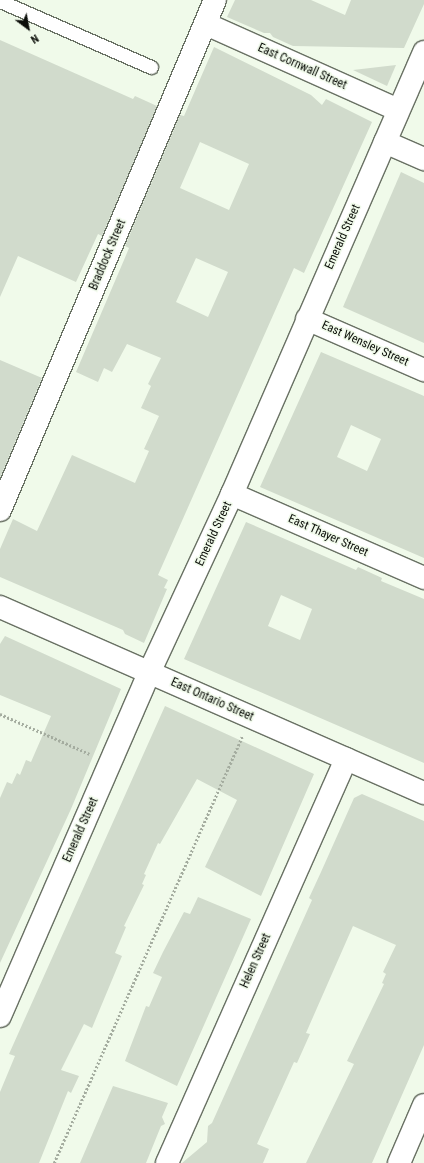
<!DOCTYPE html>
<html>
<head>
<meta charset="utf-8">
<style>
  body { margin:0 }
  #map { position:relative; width:424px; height:1163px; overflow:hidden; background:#f0faea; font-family:"Roboto Condensed",sans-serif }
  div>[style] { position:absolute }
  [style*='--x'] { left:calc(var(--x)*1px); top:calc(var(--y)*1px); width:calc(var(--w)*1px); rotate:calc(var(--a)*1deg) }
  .building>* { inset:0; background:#d1dbcc }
  .path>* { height:2.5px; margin-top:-1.25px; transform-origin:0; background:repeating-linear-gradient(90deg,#a4ac9f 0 2px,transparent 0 4px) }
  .roads { filter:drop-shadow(1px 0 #697164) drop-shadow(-1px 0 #697164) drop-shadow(0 1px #697164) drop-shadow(0 -1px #697164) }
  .lane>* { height:13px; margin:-6.5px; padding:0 6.5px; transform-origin:6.5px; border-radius:6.5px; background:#fff }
  .street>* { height:22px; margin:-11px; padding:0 11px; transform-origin:11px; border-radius:11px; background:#fff }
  span { translate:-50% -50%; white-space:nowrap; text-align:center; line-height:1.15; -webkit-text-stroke:3px #f0faea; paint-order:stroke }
  .street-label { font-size:12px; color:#0b0e09 }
  .north { position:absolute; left:8px; top:8px; width:40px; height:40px; -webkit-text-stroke:3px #f0faea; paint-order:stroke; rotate:148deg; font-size:11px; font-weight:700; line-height:16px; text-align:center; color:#0b0e09 }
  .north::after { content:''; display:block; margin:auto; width:14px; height:18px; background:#0b0e09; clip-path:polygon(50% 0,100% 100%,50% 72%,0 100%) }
</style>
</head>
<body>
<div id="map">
  <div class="building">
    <i style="clip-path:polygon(235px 0,311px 0,345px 15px,351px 0,424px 0,424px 4px,404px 48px,293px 46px,273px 37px,270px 33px,264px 33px,227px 17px)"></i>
    <i style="clip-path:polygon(0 40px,133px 99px,135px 96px,157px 106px,102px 236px,98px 234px,76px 282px,18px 256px,0 297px)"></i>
    <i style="clip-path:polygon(evenodd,214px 47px,311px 95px,322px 105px,326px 99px,372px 122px,304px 273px,294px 268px,170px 548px,158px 575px,168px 580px,164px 588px,167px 589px,144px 643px,125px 634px,123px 630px,0 577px,0 549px,13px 519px,37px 531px,72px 455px,135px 483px,149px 451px,144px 449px,159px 416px,141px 408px,151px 386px,148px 384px,161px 358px,127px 344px,112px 372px,104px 368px,98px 382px,76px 372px,124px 260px,129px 248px,125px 246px,180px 115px,184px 116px,214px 47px,200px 142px,249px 164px,229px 210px,180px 188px,200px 142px,214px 47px,196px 258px,228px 272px,208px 317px,176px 302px,196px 258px)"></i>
    <i style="clip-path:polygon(396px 65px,387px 86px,353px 70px)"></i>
    <i style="clip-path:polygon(401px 172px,424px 183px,424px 343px,343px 307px)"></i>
    <i style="clip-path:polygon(evenodd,321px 352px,424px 396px,424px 558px,260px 487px,321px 352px,351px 425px,381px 439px,367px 471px,337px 457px,351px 425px)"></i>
    <i style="clip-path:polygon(0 360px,42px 378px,0 478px)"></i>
    <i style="clip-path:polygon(evenodd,246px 522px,356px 570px,358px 567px,382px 578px,381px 581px,424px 599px,424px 763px,184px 659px,246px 522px,281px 595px,312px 609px,300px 640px,268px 626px,281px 595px)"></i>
    <i style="clip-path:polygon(5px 636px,121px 689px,71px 809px,0 963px,0 798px,7px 782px,12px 784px,17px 773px,20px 775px,26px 760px,31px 762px,51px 716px,0 695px,0 644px)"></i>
    <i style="clip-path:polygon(165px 706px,314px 774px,261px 896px,205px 867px,237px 800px,197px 779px,160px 844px,158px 843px,144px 874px,146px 875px,142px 884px,144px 885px,124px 926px,126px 927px,115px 953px,122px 956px,92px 1028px,84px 1024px,61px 1070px,79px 1076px,71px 1093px,68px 1091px,39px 1163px,0 1163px,0 1092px,15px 1056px,9px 1054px)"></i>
    <i style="clip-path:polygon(362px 794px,424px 821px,424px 1045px,372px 1163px,306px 1163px,354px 1064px,347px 1061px,384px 984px,382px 983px,386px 974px,383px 972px,396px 945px,353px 926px,306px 1033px,310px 1034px,297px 1063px,294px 1062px,257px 1144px,269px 1149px,263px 1163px,182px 1163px,207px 1142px,208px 1126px,212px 1123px,312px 900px,309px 898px,321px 872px,354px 798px)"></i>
    <i style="clip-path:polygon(198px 897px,251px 919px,177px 1086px,125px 1061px,146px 1006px,149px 1007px,162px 977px,153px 973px,163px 952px,184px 912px,190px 914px)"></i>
    <i style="clip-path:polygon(113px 1086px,168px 1103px,162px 1117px,165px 1124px,161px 1126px,146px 1163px,80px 1163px)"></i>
  </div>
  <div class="path">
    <i style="--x:0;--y:714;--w:98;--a:24"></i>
    <i style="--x:54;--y:1163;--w:467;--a:-66.2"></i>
  </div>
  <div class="roads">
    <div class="lane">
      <i style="--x:0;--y:1;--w:165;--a:23.6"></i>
    </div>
    <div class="street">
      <i style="--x:206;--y:24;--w:210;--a:24.1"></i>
      <i style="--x:385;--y:142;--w:43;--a:23.6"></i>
      <i style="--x:307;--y:319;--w:128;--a:23.6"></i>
      <i style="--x:232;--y:494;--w:210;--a:23.6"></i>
      <i style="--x:0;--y:510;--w:553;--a:-67.14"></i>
      <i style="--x:0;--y:607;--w:463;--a:23.7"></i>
      <i style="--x:0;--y:1016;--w:374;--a:-66.5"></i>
      <i style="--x:149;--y:673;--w:197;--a:-65.1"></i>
      <i style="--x:232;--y:494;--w:482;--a:-66.5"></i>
      <i style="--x:167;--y:1163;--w:442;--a:-66.1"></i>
      <i style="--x:399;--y:1163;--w:63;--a:-66.7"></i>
    </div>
  </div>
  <div class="street-label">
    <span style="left:302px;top:67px;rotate:24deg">East Cornwall Street</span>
    <span style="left:343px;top:237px;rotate:-66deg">Emerald Street</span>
    <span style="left:108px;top:255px;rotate:-67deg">Braddock Street</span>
    <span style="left:365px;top:344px;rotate:24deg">East Wensley Street</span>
    <span style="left:214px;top:534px;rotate:-65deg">Emerald Street</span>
    <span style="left:328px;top:536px;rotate:24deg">East Thayer Street</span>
    <span style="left:212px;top:700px;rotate:24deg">East Ontario Street</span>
    <span style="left:81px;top:830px;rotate:-66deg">Emerald Street</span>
    <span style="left:256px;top:961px;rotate:-66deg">Helen Street</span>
  </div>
  <div class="north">N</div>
</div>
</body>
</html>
